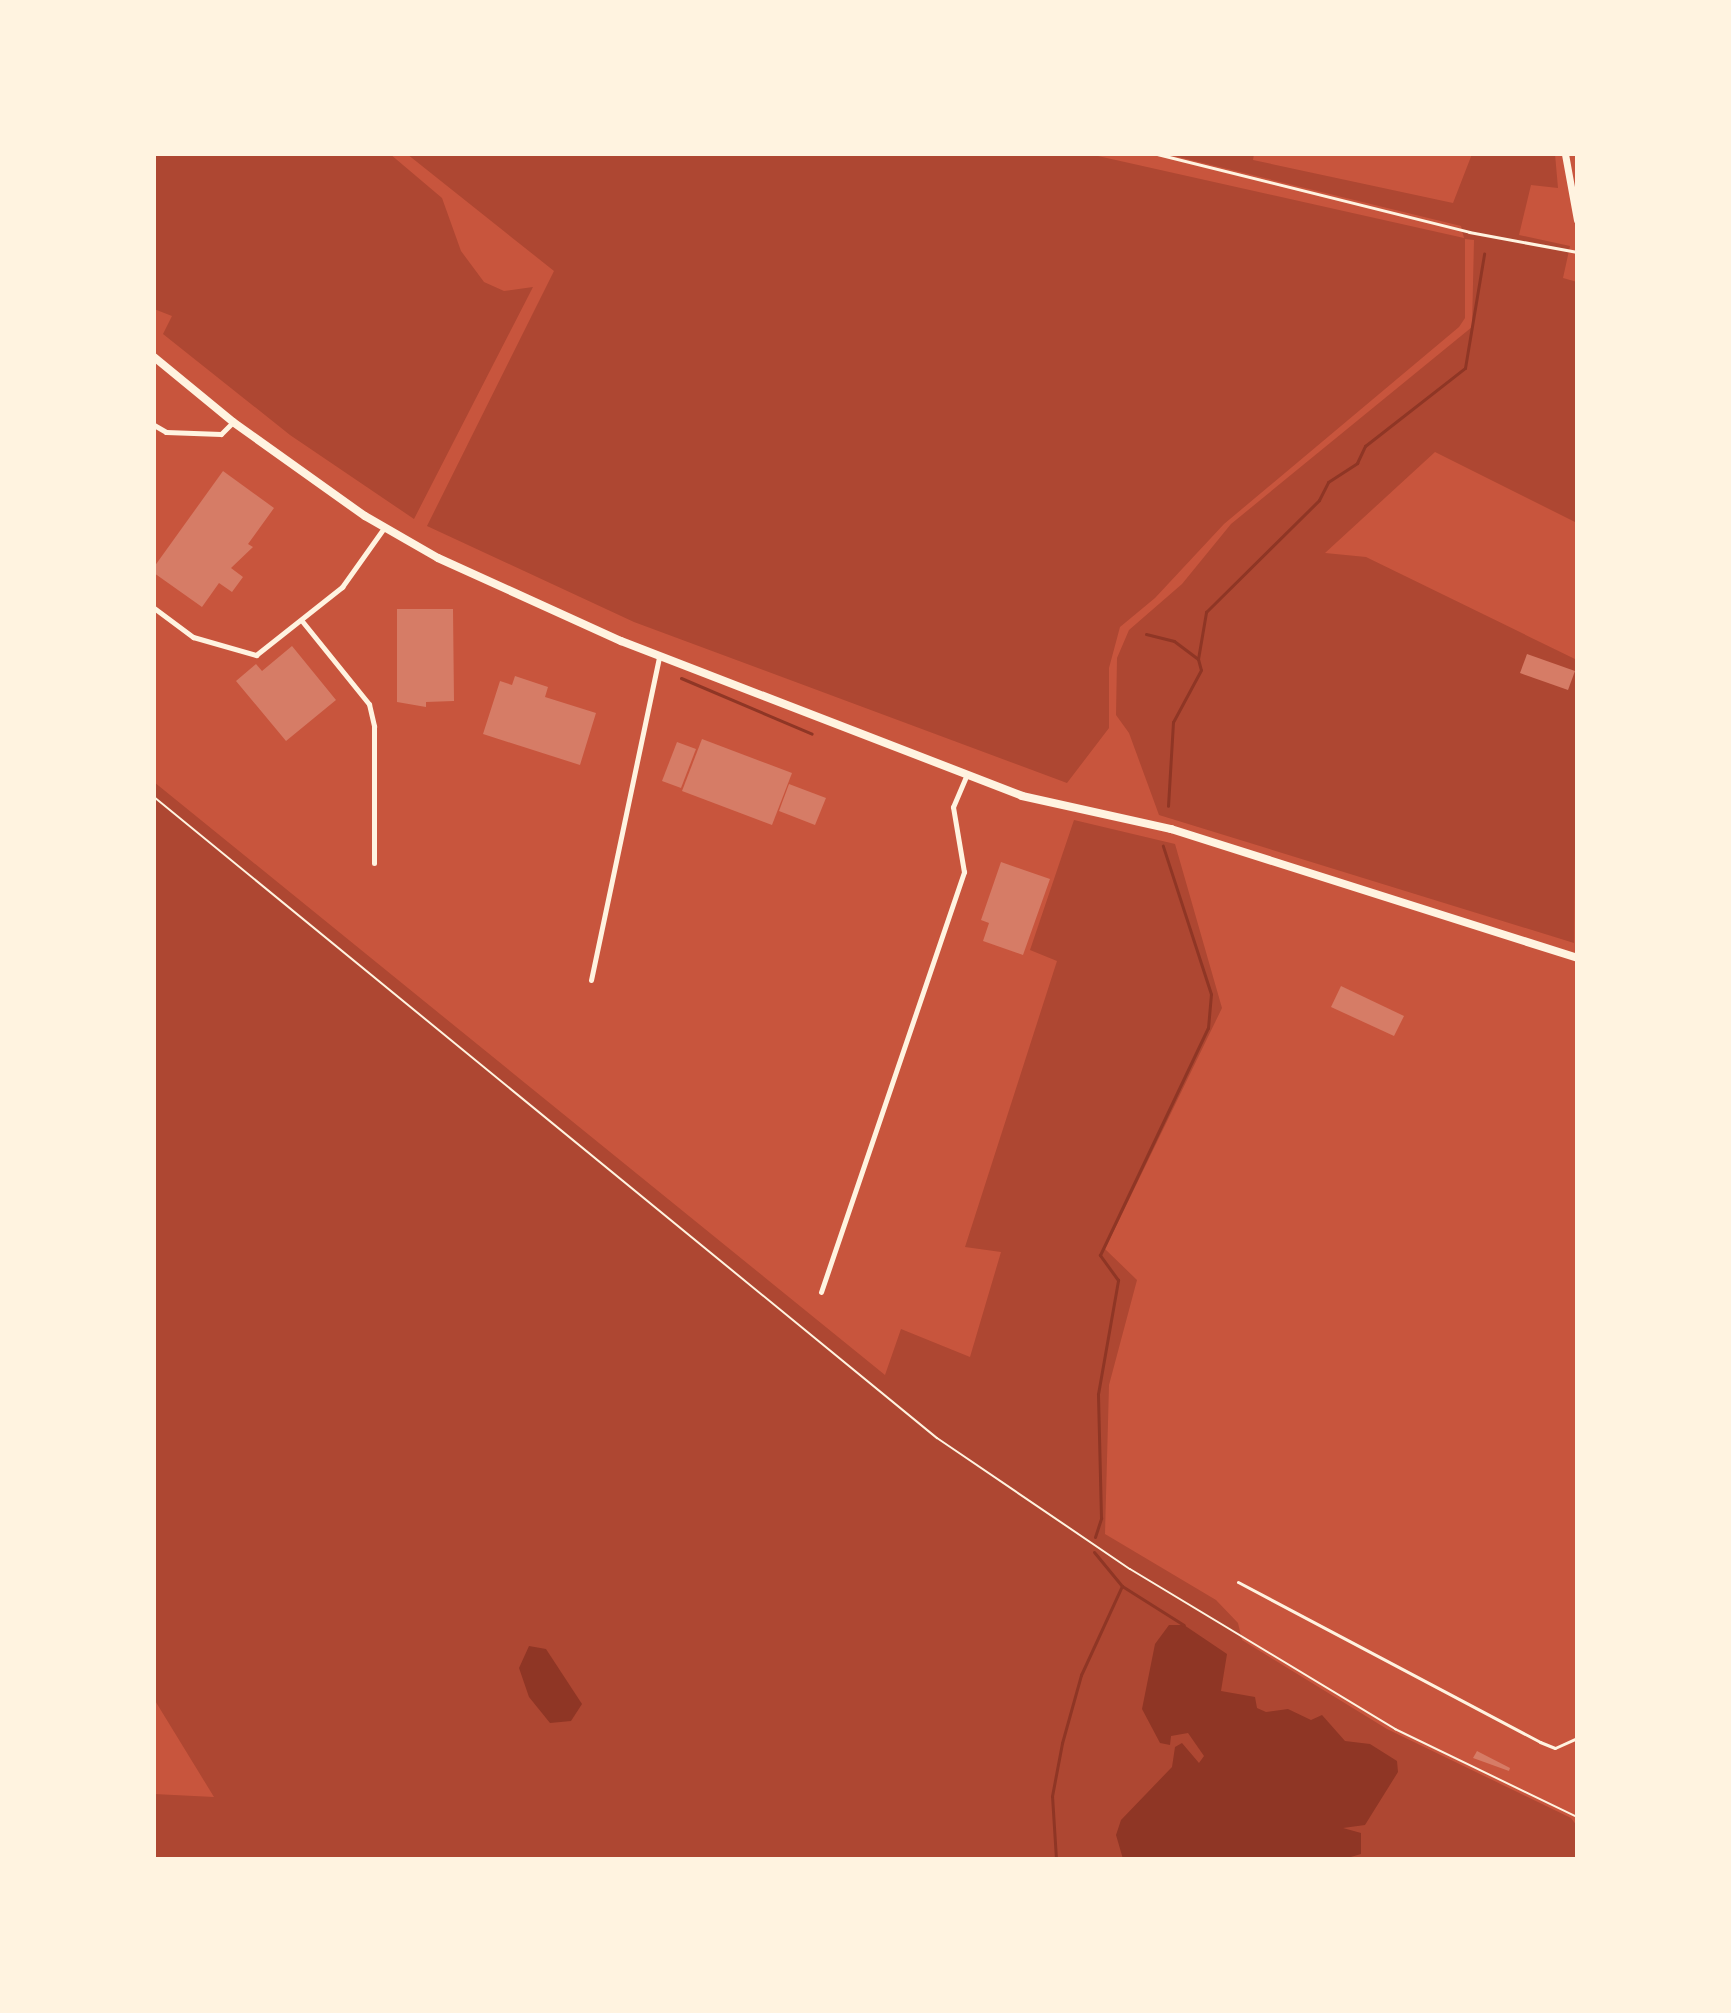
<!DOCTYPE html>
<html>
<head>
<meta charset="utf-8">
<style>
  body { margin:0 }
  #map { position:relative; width:1731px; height:2013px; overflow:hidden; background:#c8553d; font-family:Lato,sans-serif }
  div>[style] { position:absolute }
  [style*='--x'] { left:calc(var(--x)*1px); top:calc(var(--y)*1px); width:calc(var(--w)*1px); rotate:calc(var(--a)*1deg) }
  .green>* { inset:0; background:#ae4732 }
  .water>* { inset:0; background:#8f3625 }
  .stream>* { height:3px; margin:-1.5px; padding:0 1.5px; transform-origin:1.5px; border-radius:1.5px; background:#8f3625 }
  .building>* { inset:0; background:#d67c66 }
  .path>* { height:2px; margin:-1px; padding:0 1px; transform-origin:1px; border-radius:1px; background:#fff3e0 }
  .service>* { height:3px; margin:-1.5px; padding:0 1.5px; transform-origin:1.5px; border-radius:1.5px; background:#fff3e0 }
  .minor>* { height:5px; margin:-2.5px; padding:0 2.5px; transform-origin:2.5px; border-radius:2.5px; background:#fff3e0 }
  .tertiary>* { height:7px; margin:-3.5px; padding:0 3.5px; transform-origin:3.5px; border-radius:3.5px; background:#fff3e0 }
  .primary>* { height:8px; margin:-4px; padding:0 4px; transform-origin:4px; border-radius:4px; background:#fff3e0 }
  span { translate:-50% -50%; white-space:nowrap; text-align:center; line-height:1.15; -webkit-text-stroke:6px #fff3e0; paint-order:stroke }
  .frame { position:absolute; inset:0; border:156px solid #fff3e0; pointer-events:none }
</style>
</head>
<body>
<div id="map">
  <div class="green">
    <i style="clip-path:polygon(154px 154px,390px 154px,442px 198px,461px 251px,484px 282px,504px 291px,533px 287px,414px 519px,290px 435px,163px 334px,172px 316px,154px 309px)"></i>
    <i style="clip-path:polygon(407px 154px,1089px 154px,1464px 238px,1461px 226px,1166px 154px,1254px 154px,1253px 160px,1453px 203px,1472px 154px,1555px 154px,1558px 188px,1531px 185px,1519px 235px,1570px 246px,1563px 278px,1577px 282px,1577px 523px,1435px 452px,1325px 553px,1366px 557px,1577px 660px,1574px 943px,1159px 815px,1129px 733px,1116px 715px,1117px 658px,1129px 630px,1182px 584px,1231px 524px,1472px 327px,1474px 240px,1465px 239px,1465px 318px,1459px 327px,1224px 524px,1155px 598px,1120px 627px,1109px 668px,1109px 728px,1067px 783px,634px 622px,427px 526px,554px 271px)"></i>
    <i style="clip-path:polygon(154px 782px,885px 1375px,901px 1329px,970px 1357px,1001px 1252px,965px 1247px,1057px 961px,1030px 950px,1074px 820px,1175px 844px,1222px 1008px,1105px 1249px,1137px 1280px,1109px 1385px,1105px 1534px,1216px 1600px,1238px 1623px,1242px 1640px,1387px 1729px,1571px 1818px,1577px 1826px,1576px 1859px,154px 1859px,154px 1794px,214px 1797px,154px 1699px)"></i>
  </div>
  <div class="water">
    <i style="clip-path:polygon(1169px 1625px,1184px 1625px,1227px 1654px,1221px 1691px,1255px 1697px,1257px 1708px,1266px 1712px,1288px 1709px,1311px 1720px,1322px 1715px,1345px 1741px,1370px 1744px,1397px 1761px,1398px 1772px,1365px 1825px,1343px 1828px,1361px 1833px,1361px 1854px,1344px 1859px,1123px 1859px,1116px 1835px,1121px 1820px,1172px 1767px,1175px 1747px,1182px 1743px,1199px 1763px,1204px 1756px,1188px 1733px,1171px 1736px,1170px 1745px,1160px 1743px,1142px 1709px,1155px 1644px)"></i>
    <i style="clip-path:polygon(529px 1646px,546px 1649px,582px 1704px,571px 1721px,550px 1723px,529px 1697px,519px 1668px)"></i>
  </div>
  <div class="stream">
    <i style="--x:1146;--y:634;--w:29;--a:14"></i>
    <i style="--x:1174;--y:641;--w:30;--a:37"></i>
    <i style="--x:1198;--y:659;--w:11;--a:75"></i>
    <i style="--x:1201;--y:670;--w:59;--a:118.3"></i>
    <i style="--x:1173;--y:722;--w:84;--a:93.4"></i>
    <i style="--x:1198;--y:659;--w:48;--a:-80.3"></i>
    <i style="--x:1206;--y:612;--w:159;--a:-44.7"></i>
    <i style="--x:1319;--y:500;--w:20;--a:-63"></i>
    <i style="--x:1328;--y:482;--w:35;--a:-33"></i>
    <i style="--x:1357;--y:463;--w:19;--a:-65"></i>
    <i style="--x:1365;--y:446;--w:127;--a:-38"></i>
    <i style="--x:1465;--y:368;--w:116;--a:-80.5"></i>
    <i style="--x:681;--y:678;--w:142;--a:23.1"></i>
    <i style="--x:1095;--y:1537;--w:20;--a:-72"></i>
    <i style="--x:1101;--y:1518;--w:124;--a:-91.4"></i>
    <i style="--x:1098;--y:1394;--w:116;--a:-80"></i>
    <i style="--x:1118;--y:1280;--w:31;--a:-126"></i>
    <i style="--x:1100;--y:1255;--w:251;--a:-64.6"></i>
    <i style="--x:1208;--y:1028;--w:34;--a:-85"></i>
    <i style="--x:1211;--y:994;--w:156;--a:-108"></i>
    <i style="--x:1094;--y:1552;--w:44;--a:50.5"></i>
    <i style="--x:1122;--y:1586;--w:73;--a:32.2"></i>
    <i style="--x:1056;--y:1859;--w:63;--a:-93.6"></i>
    <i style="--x:1052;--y:1796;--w:54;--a:-79.3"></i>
    <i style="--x:1062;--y:1743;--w:71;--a:-74.4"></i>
    <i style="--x:1081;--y:1675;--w:98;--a:-65.3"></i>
  </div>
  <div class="building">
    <i style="clip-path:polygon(223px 471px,274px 508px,248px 544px,253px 547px,231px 568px,243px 577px,232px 592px,219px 583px,202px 607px,154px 573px,154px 567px)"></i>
    <i style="clip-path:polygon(397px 609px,453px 609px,454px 701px,426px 702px,426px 707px,397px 702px)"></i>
    <i style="clip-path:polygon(292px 646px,336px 700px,286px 741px,236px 681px,256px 664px,262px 671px)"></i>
    <i style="clip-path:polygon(1527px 654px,1575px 671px,1568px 690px,1520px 673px)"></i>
    <i style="clip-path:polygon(515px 676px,548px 687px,545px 697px,596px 713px,580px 765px,483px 734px,500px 681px,512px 685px)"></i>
    <i style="clip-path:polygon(702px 739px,792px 773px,772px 825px,682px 791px)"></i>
    <i style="clip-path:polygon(677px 742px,696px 749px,681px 788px,662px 781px)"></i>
    <i style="clip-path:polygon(789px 784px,826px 798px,815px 825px,779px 811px)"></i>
    <i style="clip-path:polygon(1001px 862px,1050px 879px,1023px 955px,983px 941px,989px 923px,981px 920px)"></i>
    <i style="clip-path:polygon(1341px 986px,1404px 1016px,1394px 1036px,1331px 1007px)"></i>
    <i style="clip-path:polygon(1477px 1751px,1510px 1768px,1509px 1771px,1473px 1758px)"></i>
  </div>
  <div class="path">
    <i style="--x:154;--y:797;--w:1012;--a:39.31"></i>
    <i style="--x:937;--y:1438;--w:233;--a:34.2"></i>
    <i style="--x:1130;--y:1569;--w:310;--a:31.1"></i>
    <i style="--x:1395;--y:1729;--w:202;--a:25.8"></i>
  </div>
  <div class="service">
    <i style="--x:1157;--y:154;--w:322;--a:14"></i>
    <i style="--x:1469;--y:232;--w:110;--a:10.5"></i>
    <i style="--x:1238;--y:1582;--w:342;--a:27.9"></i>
    <i style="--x:1540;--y:1742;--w:16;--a:22"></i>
    <i style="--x:1555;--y:1748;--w:24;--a:-24"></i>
  </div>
  <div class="minor">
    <i style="--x:154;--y:425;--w:14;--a:30"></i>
    <i style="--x:166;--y:432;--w:55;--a:2.1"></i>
    <i style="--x:221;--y:434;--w:17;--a:-45"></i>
    <i style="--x:154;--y:608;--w:49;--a:36.6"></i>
    <i style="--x:193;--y:637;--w:66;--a:15.9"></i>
    <i style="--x:256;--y:655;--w:110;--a:-38.3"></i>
    <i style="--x:342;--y:587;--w:72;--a:-54.6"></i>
    <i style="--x:302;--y:621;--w:107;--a:51.1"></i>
    <i style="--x:369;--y:704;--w:23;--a:77"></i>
    <i style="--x:374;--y:726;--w:137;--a:90"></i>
    <i style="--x:591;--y:980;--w:331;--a:-78.1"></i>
    <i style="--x:821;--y:1292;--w:444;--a:-71.2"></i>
    <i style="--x:964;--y:872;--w:66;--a:-99.6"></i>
    <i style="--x:953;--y:807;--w:34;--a:-67"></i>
  </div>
  <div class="tertiary">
    <i style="--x:1565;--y:154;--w:67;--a:79.7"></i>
  </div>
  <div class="primary">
    <i style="--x:154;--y:357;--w:102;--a:39.4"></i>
    <i style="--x:233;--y:422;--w:162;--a:35.5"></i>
    <i style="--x:365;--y:516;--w:84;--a:29.9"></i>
    <i style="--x:438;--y:558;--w:201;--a:24.4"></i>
    <i style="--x:621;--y:641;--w:430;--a:21.1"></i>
    <i style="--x:1022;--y:796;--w:153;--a:12.5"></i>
    <i style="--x:1171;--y:829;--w:426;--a:17.6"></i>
  </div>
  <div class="frame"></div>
</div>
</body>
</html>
